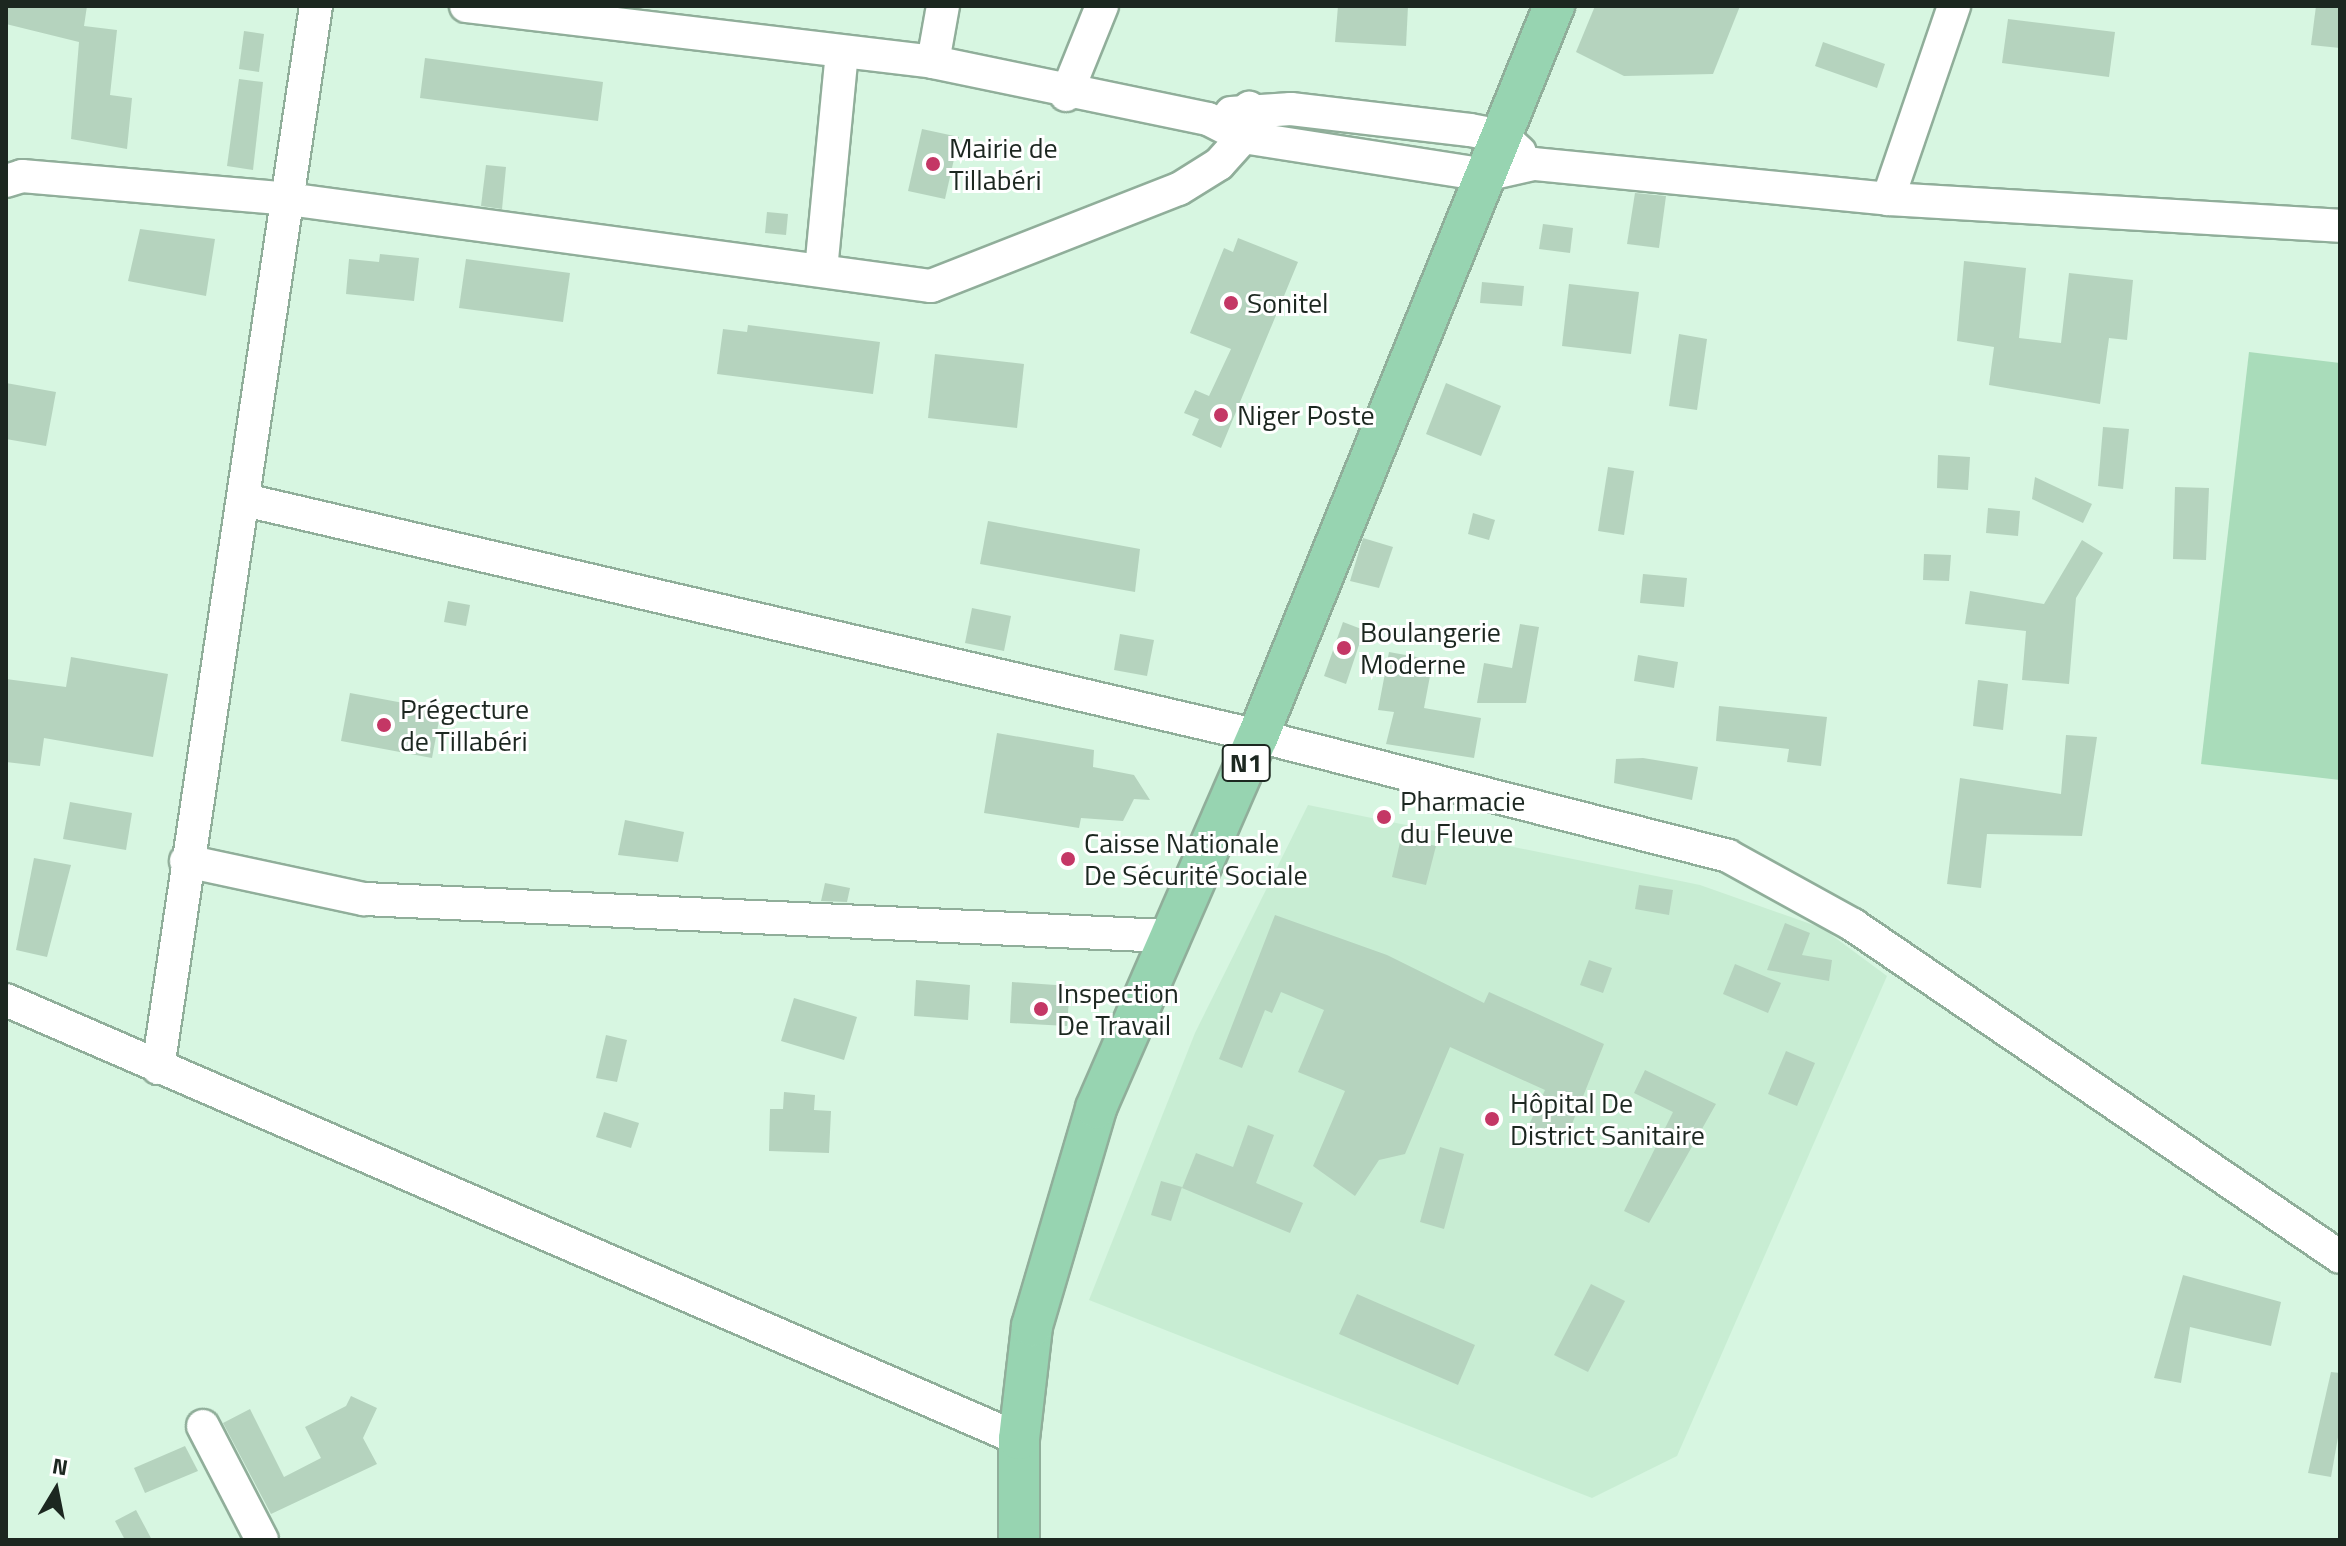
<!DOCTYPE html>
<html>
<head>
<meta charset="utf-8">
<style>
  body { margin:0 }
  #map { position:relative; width:2346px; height:1546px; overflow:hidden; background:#d7f6e1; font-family:"Titillium Web",sans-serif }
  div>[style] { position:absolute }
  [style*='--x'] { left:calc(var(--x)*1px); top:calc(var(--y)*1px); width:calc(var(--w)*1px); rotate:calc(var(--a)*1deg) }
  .built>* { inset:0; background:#c8edd3 }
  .green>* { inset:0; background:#a9dcba }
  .building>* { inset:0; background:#b5d3be }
  .roads { filter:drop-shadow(2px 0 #90ae9a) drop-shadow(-2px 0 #90ae9a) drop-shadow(0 2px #90ae9a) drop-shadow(0 -2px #90ae9a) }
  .minor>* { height:32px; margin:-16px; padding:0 16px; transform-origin:16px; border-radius:16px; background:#fff }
  .major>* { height:40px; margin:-20px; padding:0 20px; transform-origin:20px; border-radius:20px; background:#97d4b1 }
  .dots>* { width:22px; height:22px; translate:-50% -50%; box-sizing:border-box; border:4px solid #fff; border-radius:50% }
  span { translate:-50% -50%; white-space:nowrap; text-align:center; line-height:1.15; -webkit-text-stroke:6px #fff; paint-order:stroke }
  .shield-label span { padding:2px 6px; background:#fff; border:2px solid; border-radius:6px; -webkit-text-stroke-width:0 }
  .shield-label { font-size:26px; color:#1c2720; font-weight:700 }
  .poi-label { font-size:28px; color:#1c2720 }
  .left { translate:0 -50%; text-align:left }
  .frame { position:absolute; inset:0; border:8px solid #1c2720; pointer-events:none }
  .north { position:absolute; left:16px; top:1450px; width:80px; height:80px; -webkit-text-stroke:6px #fff; paint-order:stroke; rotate:10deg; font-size:22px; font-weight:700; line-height:32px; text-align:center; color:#1c2720 }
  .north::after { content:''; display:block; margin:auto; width:28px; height:36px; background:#1c2720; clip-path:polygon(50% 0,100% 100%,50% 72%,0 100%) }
</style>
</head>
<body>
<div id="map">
  <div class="built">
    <i style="clip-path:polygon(1308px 805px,1700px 885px,1822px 928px,1887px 976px,1677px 1456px,1592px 1498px,1089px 1300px,1195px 1033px)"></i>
  </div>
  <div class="green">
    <i style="clip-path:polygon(2249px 352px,2340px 363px,2340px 780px,2201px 764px)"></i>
  </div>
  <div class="building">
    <i style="clip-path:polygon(6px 6px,87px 6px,84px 26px,117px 30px,110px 95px,132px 98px,127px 149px,71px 139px,79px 42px,6px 24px)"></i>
    <i style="clip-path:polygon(1338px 6px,1408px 6px,1406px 46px,1335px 42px)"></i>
    <i style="clip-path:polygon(1595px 6px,1740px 6px,1713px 74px,1624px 76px,1576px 52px)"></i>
    <i style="clip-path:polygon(2316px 6px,2340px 6px,2340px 48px,2311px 45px)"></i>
    <i style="clip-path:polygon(2008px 19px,2115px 32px,2109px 77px,2002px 63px)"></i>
    <i style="clip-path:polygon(244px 31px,264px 34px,259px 72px,239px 69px)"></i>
    <i style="clip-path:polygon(1823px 42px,1885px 64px,1877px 88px,1815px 66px)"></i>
    <i style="clip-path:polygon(425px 58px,603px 82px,598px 121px,420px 98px)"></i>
    <i style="clip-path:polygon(239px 79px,263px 82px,253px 170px,227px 166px)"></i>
    <i style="clip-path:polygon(922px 129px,959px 137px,945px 199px,908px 191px)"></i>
    <i style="clip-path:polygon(486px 165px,506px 167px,502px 209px,481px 206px)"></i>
    <i style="clip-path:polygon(1635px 193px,1666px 196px,1659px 248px,1627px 244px)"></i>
    <i style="clip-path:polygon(767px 212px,788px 214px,786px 235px,765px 233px)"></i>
    <i style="clip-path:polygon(1543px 224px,1573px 228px,1570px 253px,1539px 249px)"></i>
    <i style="clip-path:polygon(140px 229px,215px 239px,206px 296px,128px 281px)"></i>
    <i style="clip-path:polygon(1238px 238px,1298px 262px,1221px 448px,1192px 435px,1199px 419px,1184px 413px,1195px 390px,1209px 396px,1231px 349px,1190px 333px,1224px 248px,1233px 252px)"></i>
    <i style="clip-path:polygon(380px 254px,419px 258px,414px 301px,346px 294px,349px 259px,379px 262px)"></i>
    <i style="clip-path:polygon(466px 259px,570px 273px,563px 322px,459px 308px)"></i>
    <i style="clip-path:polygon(1964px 261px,2026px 268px,2019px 338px,2061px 343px,2069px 273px,2133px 280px,2127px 340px,2109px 338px,2100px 404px,1989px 385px,1994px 347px,1957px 341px)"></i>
    <i style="clip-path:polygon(1482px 282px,1524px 286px,1522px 306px,1480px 303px)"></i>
    <i style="clip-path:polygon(1569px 284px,1639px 292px,1631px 354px,1562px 346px)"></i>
    <i style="clip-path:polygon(748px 325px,880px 342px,873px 394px,717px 374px,723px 329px,747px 332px)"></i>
    <i style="clip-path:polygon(1679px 334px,1707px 339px,1697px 410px,1669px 406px)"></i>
    <i style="clip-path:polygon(935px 354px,1024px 364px,1017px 428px,928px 418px)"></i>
    <i style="clip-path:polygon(6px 383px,56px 392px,46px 446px,6px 439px)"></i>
    <i style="clip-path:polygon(1446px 383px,1501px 406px,1481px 456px,1426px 434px)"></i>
    <i style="clip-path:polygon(2103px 427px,2129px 429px,2123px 489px,2098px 486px)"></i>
    <i style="clip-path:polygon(1938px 455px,1970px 457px,1968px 490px,1937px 488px)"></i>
    <i style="clip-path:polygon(1608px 467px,1634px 471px,1624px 535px,1598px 531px)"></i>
    <i style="clip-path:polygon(2035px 477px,2092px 504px,2083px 523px,2032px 499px)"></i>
    <i style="clip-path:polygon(2175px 487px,2209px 488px,2206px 560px,2173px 559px)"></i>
    <i style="clip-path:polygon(1988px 508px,2020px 511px,2018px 536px,1986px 533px)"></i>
    <i style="clip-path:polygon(1473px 513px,1495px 520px,1489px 540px,1468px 534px)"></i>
    <i style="clip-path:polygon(988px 521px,1140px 549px,1135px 592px,980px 564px)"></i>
    <i style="clip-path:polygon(1363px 538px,1393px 547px,1379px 588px,1350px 581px)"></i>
    <i style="clip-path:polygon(2082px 540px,2103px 553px,2076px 598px,2069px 684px,2022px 680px,2026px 631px,1965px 624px,1970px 591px,2044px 604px)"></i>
    <i style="clip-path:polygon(1924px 554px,1951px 555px,1949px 581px,1923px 580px)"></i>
    <i style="clip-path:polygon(1643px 574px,1687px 578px,1684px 607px,1640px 603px)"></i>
    <i style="clip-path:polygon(448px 601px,470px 605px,466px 626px,444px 622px)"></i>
    <i style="clip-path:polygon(972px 608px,1011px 616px,1004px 651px,965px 643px)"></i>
    <i style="clip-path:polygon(1343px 622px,1364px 630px,1346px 684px,1324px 676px)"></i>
    <i style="clip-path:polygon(1520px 624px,1539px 627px,1526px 703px,1477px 703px,1484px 663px,1512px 668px)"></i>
    <i style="clip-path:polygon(1120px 634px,1154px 640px,1147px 676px,1114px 670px)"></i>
    <i style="clip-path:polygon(1389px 652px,1433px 660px,1424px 708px,1481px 718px,1474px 758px,1386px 744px,1394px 712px,1378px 710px)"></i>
    <i style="clip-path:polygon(1638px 655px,1678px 662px,1674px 688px,1634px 681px)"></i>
    <i style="clip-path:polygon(71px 657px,168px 674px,153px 757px,44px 738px,40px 766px,6px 762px,6px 679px,66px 687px)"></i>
    <i style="clip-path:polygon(1978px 680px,2008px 684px,2003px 730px,1973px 726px)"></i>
    <i style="clip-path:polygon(350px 693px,441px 710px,432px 758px,341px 741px)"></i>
    <i style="clip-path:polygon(1719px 706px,1827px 717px,1821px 766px,1787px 762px,1789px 749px,1716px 741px)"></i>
    <i style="clip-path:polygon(997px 733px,1094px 750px,1093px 767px,1134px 775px,1150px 800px,1134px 799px,1123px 821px,1081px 818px,1079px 828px,984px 813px)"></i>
    <i style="clip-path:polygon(2066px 735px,2097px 737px,2082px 836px,1987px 834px,1981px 888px,1947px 884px,1960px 778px,2061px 794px)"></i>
    <i style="clip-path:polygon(1643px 758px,1698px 767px,1692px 800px,1614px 783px,1616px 759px)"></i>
    <i style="clip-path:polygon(70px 802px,132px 813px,126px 850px,63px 839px)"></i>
    <i style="clip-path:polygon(625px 820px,684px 832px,678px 862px,618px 855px)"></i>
    <i style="clip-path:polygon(1401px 838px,1436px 846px,1426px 885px,1392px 877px)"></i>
    <i style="clip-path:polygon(34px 858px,71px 865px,47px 957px,16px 950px)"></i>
    <i style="clip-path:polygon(825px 883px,850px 888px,847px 902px,821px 901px)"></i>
    <i style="clip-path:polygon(1639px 885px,1673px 890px,1669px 915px,1635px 909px)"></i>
    <i style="clip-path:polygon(1275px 915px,1387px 955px,1484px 1003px,1489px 992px,1604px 1044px,1564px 1144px,1528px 1127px,1545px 1090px,1450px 1047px,1405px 1154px,1379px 1160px,1355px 1196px,1313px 1166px,1345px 1091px,1298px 1072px,1324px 1010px,1281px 992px,1272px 1013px,1265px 1010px,1242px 1068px,1219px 1059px)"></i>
    <i style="clip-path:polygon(1785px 923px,1810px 933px,1802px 955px,1832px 960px,1829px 981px,1767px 970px)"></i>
    <i style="clip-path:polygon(1589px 960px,1612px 968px,1603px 993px,1580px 985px)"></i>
    <i style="clip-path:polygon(1735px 964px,1781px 983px,1768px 1013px,1723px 994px)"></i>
    <i style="clip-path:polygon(916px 980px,970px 985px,968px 1020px,914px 1016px)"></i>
    <i style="clip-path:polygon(1012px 982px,1070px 986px,1067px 1026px,1010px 1023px)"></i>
    <i style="clip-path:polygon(794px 998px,857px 1017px,844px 1060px,781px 1041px)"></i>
    <i style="clip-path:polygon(606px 1035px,627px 1040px,617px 1082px,596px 1078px)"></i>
    <i style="clip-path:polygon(1786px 1051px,1815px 1063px,1797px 1106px,1768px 1094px)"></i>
    <i style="clip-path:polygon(1645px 1070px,1716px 1104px,1649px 1223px,1624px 1211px,1673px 1112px,1634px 1093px)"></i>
    <i style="clip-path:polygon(784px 1092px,815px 1095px,814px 1110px,831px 1111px,829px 1153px,769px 1151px,770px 1109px,783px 1109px)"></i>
    <i style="clip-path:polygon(604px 1112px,639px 1123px,631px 1148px,596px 1137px)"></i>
    <i style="clip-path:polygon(1248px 1125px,1274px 1135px,1256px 1183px,1303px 1203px,1290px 1233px,1182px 1188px,1196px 1153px,1233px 1167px)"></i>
    <i style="clip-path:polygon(1440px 1147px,1464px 1154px,1444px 1229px,1420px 1222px)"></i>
    <i style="clip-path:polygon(1161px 1181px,1182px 1187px,1171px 1221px,1151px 1215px)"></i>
    <i style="clip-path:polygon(2183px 1275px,2281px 1302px,2271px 1346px,2190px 1327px,2181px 1383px,2154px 1378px)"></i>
    <i style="clip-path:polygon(1591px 1284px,1625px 1301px,1588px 1372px,1554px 1355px)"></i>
    <i style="clip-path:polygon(1357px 1294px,1475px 1345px,1458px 1385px,1339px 1334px)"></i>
    <i style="clip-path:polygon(2331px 1372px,2340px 1373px,2340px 1426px,2331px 1477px,2308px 1473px)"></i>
    <i style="clip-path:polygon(351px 1396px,377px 1408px,363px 1438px,377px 1464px,271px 1514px,223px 1423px,250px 1409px,284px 1477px,321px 1458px,305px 1427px,346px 1406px)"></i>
    <i style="clip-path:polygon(185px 1446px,198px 1471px,145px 1493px,134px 1468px)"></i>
    <i style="clip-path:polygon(136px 1510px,152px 1540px,125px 1540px,115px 1521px)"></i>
  </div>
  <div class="roads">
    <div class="minor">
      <i style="--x:466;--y:6;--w:470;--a:6.8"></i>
      <i style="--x:933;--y:62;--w:281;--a:11.7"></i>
      <i style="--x:1208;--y:119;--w:39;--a:27"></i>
      <i style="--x:1243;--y:137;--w:245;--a:8.9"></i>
      <i style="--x:1485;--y:175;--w:50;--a:-12.7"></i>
      <i style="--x:1534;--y:164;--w:356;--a:5.6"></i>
      <i style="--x:1888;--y:199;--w:453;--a:3.4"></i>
      <i style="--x:933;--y:62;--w:57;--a:-79.9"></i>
      <i style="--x:1066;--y:95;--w:96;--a:-68"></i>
      <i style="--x:1231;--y:113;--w:60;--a:-3.8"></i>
      <i style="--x:1291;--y:109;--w:180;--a:6.7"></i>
      <i style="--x:1470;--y:130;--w:33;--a:11"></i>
      <i style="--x:1502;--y:136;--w:24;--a:42"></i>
      <i style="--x:6;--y:181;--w:17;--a:-17"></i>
      <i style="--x:22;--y:176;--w:267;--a:4.9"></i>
      <i style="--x:288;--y:199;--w:649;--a:7.71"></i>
      <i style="--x:931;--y:286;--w:266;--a:-21.4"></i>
      <i style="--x:1179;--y:189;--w:47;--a:-32"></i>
      <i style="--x:1219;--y:164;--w:36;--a:-48"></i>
      <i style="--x:1243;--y:137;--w:30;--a:-78"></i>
      <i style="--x:1888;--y:199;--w:204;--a:-71.1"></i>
      <i style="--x:821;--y:270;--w:219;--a:-84.5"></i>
      <i style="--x:245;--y:500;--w:1040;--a:13.11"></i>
      <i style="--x:1258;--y:736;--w:485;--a:14.3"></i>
      <i style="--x:1728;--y:856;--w:143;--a:28.9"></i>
      <i style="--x:1853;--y:925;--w:589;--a:34.28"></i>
      <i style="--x:186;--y:861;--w:182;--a:12.1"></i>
      <i style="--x:364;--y:899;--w:803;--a:2.64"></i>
      <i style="--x:6;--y:1000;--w:1104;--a:23.43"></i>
      <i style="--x:158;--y:1068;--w:1074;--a:-81.54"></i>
      <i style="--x:203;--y:1426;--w:128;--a:62.6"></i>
    </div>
    <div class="major">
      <i style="--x:1019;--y:1540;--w:101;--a:-90"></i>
      <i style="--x:1019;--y:1439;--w:114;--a:-83.4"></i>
      <i style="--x:1032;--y:1326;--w:227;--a:-73.6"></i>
      <i style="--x:1096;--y:1108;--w:406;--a:-66.5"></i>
      <i style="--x:1258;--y:736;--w:788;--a:-67.93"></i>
    </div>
  </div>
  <div class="dots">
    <i style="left:933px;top:164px;background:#c43765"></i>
    <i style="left:1231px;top:303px;background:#c43765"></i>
    <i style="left:1221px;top:415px;background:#c43765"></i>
    <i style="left:1344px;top:648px;background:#c43765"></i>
    <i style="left:384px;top:725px;background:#c43765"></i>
    <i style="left:1384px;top:817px;background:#c43765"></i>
    <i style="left:1068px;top:859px;background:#c43765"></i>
    <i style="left:1041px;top:1009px;background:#c43765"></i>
    <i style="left:1492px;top:1119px;background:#c43765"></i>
  </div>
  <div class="shield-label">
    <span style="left:1246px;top:763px">N1</span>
  </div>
  <div class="poi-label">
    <span class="left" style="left:949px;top:164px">Mairie de<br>Tillabéri</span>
    <span class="left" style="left:1247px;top:303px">Sonitel</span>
    <span class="left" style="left:1237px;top:415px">Niger Poste</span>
    <span class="left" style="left:1360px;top:648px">Boulangerie<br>Moderne</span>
    <span class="left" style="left:400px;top:725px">Prégecture<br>de Tillabéri</span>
    <span class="left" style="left:1400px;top:817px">Pharmacie<br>du Fleuve</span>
    <span class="left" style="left:1084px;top:859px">Caisse Nationale<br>De Sécurité Sociale</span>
    <span class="left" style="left:1057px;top:1009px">Inspection<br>De Travail</span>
    <span class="left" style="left:1510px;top:1119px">Hôpital De<br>District Sanitaire</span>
  </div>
  <div class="frame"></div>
  <div class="north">N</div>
</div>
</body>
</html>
